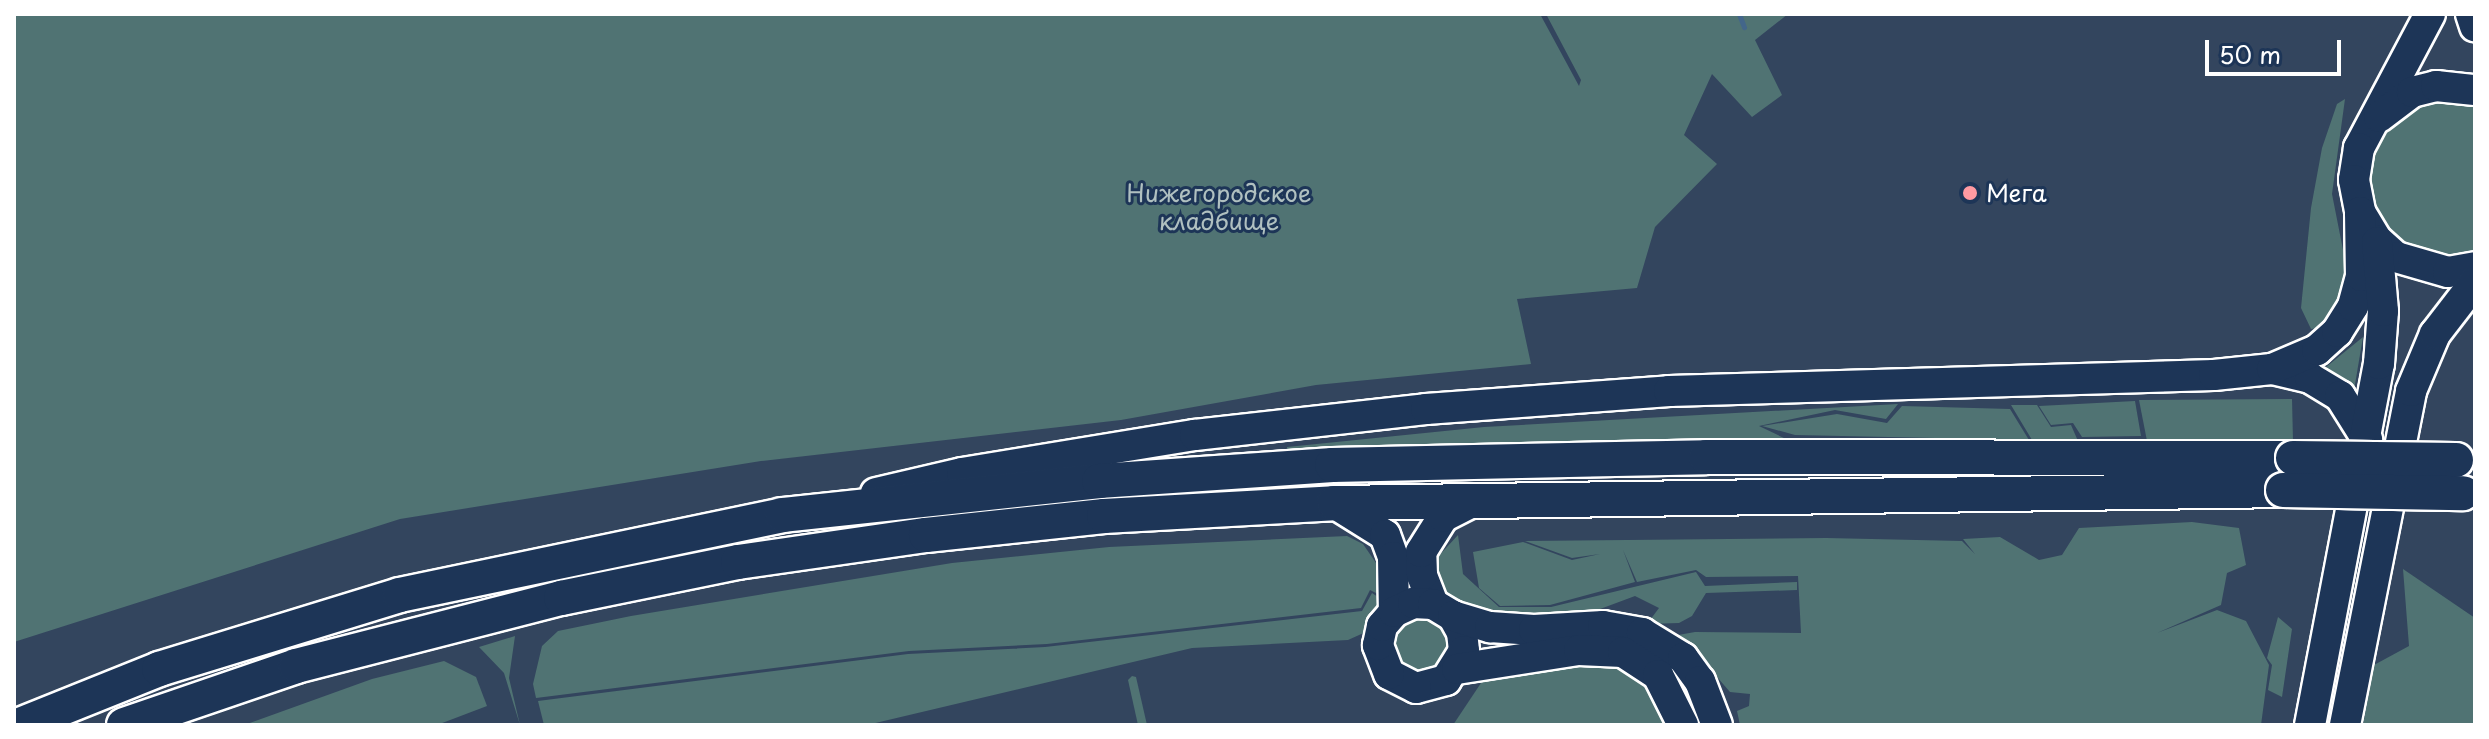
<!DOCTYPE html>
<html>
<head>
<meta charset="utf-8">
<style>
  body { margin:0 }
  #map { position:relative; width:2489px; height:739px; overflow:hidden; background:#33455e; font-family:"Playpen Sans",sans-serif }
  div>[style] { position:absolute }
  [style*='--x'] { left:calc(var(--x)*1px); top:calc(var(--y)*1px); width:calc(var(--w)*1px); rotate:calc(var(--a)*1deg) }
  .green>* { inset:0; background:#507373 }
  .round { border-radius:50% }
  .stream>* { height:5px; margin:-2.5px; padding:0 2.5px; transform-origin:2.5px; border-radius:2.5px; background:#43668a }
  .roads { filter:drop-shadow(2px 0 #fff) drop-shadow(-2px 0 #fff) drop-shadow(0 2px #fff) drop-shadow(0 -2px #fff) }
  .secondary>* { height:30px; margin:-15px; padding:0 15px; transform-origin:15px; border-radius:15px; background:#1d3557 }
  .primary>* { height:34px; margin:-17px; padding:0 17px; transform-origin:17px; border-radius:17px; background:#1d3557 }
  .bridges { filter:drop-shadow(2px 0 #fff) drop-shadow(-2px 0 #fff) drop-shadow(0 2px #fff) drop-shadow(0 -2px #fff) }
  .primary-bridge>* { height:34px; margin:-17px; padding:0 17px; transform-origin:17px; border-radius:17px; background:#1d3557 }
  .dots>* { width:22px; height:22px; translate:-50% -50%; box-sizing:border-box; border:4px solid #1d3557; border-radius:50% }
  span { translate:-50% -50%; white-space:nowrap; text-align:center; line-height:1.15; -webkit-text-stroke:6px #1d3557; paint-order:stroke }
  .park-label { font-size:24px; color:#b0c0c0 }
  .poi-label { font-size:24px; color:#fff }
  .left { translate:0 -50%; text-align:left }
  .frame { position:absolute; inset:0; border:16px solid #fff; pointer-events:none }
  .scale { position:absolute; left:2205px; top:40px; width:136px; height:36px; box-sizing:border-box; border:4px solid #fff; border-top:0; padding-left:10px; font-size:24px; line-height:28px; white-space:nowrap; color:#fff; -webkit-text-stroke:6px #1d3557; paint-order:stroke }
</style>
</head>
<body>
<div id="map">
  <div class="green">
    <i style="clip-path:polygon(14px 14px,1540px 14px,1579px 86px,1581px 80px,1546px 14px,1788px 14px,1755px 40px,1782px 95px,1752px 117px,1712px 74px,1684px 135px,1717px 164px,1655px 227px,1637px 288px,1517px 299px,1531px 364px,1316px 385px,1121px 420px,761px 461px,400px 519px,14px 642px)"></i>
    <i style="clip-path:polygon(2345px 99px,2332px 194px,2346px 265px,2345px 297px,2324px 327px,2311px 329px,2301px 308px,2311px 208px,2322px 148px,2337px 104px)"></i>
    <i style="clip-path:polygon(2422px 99px,2475px 102px,2475px 252px,2464px 256px,2435px 258px,2409px 250px,2384px 229px,2370px 205px,2365px 179px,2380px 130px)"></i>
    <i style="clip-path:polygon(2363px 337px,2352px 402px,2315px 376px)"></i>
    <i style="clip-path:polygon(2292px 399px,2293px 441px,2147px 441px,2139px 400px)"></i>
    <i style="clip-path:polygon(2135px 401px,2141px 436px,2082px 437px,2073px 423px,2051px 425px,2039px 406px)"></i>
    <i style="clip-path:polygon(1898px 404px,1886px 419px,1835px 410px,1759px 426px,1786px 439px,1287px 453px,1287px 447px,1484px 427px)"></i>
    <i style="clip-path:polygon(2011px 405px,2037px 405px,2051px 427px,2071px 425px,2078px 441px,2032px 440px)"></i>
    <i style="clip-path:polygon(1902px 406px,2010px 409px,2029px 440px,1795px 435px,1762px 426px,1837px 414px,1887px 423px)"></i>
    <i style="clip-path:polygon(2192px 522px,2239px 528px,2246px 565px,2227px 573px,2221px 605px,2157px 633px,2217px 610px,2246px 621px,2269px 665px,2261px 725px,1740px 725px,1737px 711px,1749px 706px,1750px 694px,1730px 692px,1698px 655px,1667px 637px,1695px 632px,1801px 633px,1798px 576px,1706px 577px,1696px 570px,1637px 582px,1623px 550px,1635px 582px,1550px 605px,1500px 606px,1479px 588px,1473px 552px,1523px 542px,1572px 560px,1600px 554px,1572px 558px,1525px 541px,1826px 538px,1962px 541px,1975px 554px,1963px 539px,2000px 537px,2039px 560px,2062px 555px,2079px 528px)"></i>
    <i style="clip-path:polygon(1458px 535px,1463px 574px,1499px 607px,1551px 607px,1696px 572px,1705px 586px,1797px 582px,1797px 590px,1706px 593px,1692px 616px,1679px 623px,1647px 624px,1659px 608px,1635px 596px,1560px 624px,1494px 622px,1442px 594px,1434px 578px,1435px 560px)"></i>
    <i style="clip-path:polygon(1347px 536px,1363px 544px,1376px 563px,1378px 594px,1370px 590px,1361px 608px,1047px 644px,909px 651px,536px 698px,533px 684px,542px 646px,558px 631px,631px 616px,952px 563px,1109px 547px)"></i>
    <i style="clip-path:polygon(2403px 569px,2475px 618px,2475px 725px,2363px 725px,2374px 665px,2409px 646px)"></i>
    <i style="clip-path:polygon(1372px 593px,1381px 599px,1381px 615px,1368px 631px,1348px 640px,1192px 648px,867px 725px,544px 725px,538px 701px,908px 654px,1045px 647px,1362px 611px)"></i>
    <i class="round" style="left:1393px;top:617px;width:56px;height:56px"></i>
    <i style="clip-path:polygon(2278px 617px,2292px 629px,2282px 697px,2268px 690px,2272px 665px,2267px 658px)"></i>
    <i style="clip-path:polygon(515px 636px,509px 678px,520px 725px,504px 673px,479px 647px)"></i>
    <i style="clip-path:polygon(444px 661px,476px 677px,487px 706px,437px 725px,244px 725px,372px 679px)"></i>
    <i style="clip-path:polygon(1636px 662px,1676px 725px,1453px 725px,1483px 680px,1529px 663px)"></i>
    <i style="clip-path:polygon(1132px 676px,1136px 677px,1147px 725px,1138px 725px,1128px 680px)"></i>
  </div>
  <div class="stream">
    <i style="--x:1739;--y:14;--w:14;--a:69"></i>
  </div>
  <div class="roads">
    <div class="secondary">
      <i style="--x:2430;--y:14;--w:152;--a:117.9"></i>
      <i style="--x:2359;--y:148;--w:32;--a:99"></i>
      <i style="--x:2354;--y:180;--w:33;--a:79"></i>
      <i style="--x:2360;--y:212;--w:33;--a:59"></i>
      <i style="--x:2377;--y:240;--w:25;--a:42"></i>
      <i style="--x:2396;--y:257;--w:54;--a:16.1"></i>
      <i style="--x:2448;--y:272;--w:27;--a:-10"></i>
      <i style="--x:2471;--y:14;--w:13;--a:72"></i>
      <i style="--x:2379;--y:117;--w:41;--a:-37.1"></i>
      <i style="--x:2412;--y:92;--w:25;--a:-14"></i>
      <i style="--x:2436;--y:86;--w:39;--a:6"></i>
      <i style="--x:2272;--y:369;--w:39;--a:13"></i>
      <i style="--x:2310;--y:378;--w:35;--a:31"></i>
      <i style="--x:2340;--y:396;--w:51;--a:57.9"></i>
      <i style="--x:876;--y:493;--w:88;--a:-13.1"></i>
      <i style="--x:962;--y:473;--w:236;--a:-9.3"></i>
      <i style="--x:1195;--y:435;--w:232;--a:-6.4"></i>
      <i style="--x:1426;--y:409;--w:244;--a:-4.2"></i>
      <i style="--x:1669;--y:391;--w:545;--a:-1.68"></i>
      <i style="--x:2214;--y:375;--w:58;--a:-5.9"></i>
      <i style="--x:2272;--y:369;--w:49;--a:-22.9"></i>
      <i style="--x:2317;--y:350;--w:27;--a:-42"></i>
      <i style="--x:2337;--y:332;--w:31;--a:-58"></i>
      <i style="--x:2353;--y:306;--w:31;--a:-75"></i>
      <i style="--x:2361;--y:276;--w:64;--a:-90.9"></i>
      <i style="--x:1334;--y:503;--w:60;--a:32.1"></i>
      <i style="--x:1385;--y:535;--w:23;--a:70"></i>
      <i style="--x:1393;--y:557;--w:55;--a:89"></i>
      <i style="--x:1433;--y:604;--w:31;--a:-111"></i>
      <i style="--x:1422;--y:575;--w:23;--a:-92"></i>
      <i style="--x:1421;--y:552;--w:41;--a:-57.8"></i>
      <i style="--x:1443;--y:517;--w:38;--a:-27"></i>
      <i style="--x:1453;--y:616;--w:18;--a:61"></i>
      <i style="--x:1462;--y:632;--w:19;--a:84"></i>
      <i style="--x:1464;--y:651;--w:34;--a:122"></i>
      <i style="--x:1446;--y:680;--w:31;--a:165"></i>
      <i style="--x:1416;--y:688;--w:30;--a:-153"></i>
      <i style="--x:1389;--y:674;--w:31;--a:-111"></i>
      <i style="--x:1378;--y:645;--w:19;--a:-78"></i>
      <i style="--x:1382;--y:626;--w:18;--a:-49"></i>
      <i style="--x:1394;--y:612;--w:21;--a:-25"></i>
      <i style="--x:1413;--y:603;--w:20;--a:3"></i>
      <i style="--x:1433;--y:604;--w:23;--a:31"></i>
      <i style="--x:1453;--y:616;--w:39;--a:17"></i>
      <i style="--x:1490;--y:627;--w:44;--a:3.9"></i>
      <i style="--x:1534;--y:630;--w:69;--a:-3.3"></i>
      <i style="--x:1603;--y:626;--w:40;--a:10"></i>
      <i style="--x:1642;--y:633;--w:48;--a:31.4"></i>
      <i style="--x:1683;--y:658;--w:29;--a:54"></i>
      <i style="--x:1700;--y:681;--w:47;--a:68.9"></i>
      <i style="--x:1457;--y:669;--w:123;--a:-8.9"></i>
      <i style="--x:1579;--y:650;--w:44;--a:2.6"></i>
      <i style="--x:1623;--y:652;--w:42;--a:33.3"></i>
      <i style="--x:1658;--y:675;--w:56;--a:63.4"></i>
      <i style="--x:2310;--y:725;--w:368;--a:-79.2"></i>
      <i style="--x:2379;--y:364;--w:53;--a:-85.7"></i>
      <i style="--x:2383;--y:311;--w:69;--a:-95"></i>
      <i style="--x:2345;--y:725;--w:340;--a:-78.8"></i>
      <i style="--x:2411;--y:391;--w:62;--a:-67.2"></i>
      <i style="--x:2435;--y:334;--w:66;--a:-52.4"></i>
    </div>
    <div class="primary">
      <i style="--x:20;--y:725;--w:150;--a:-21.9"></i>
      <i style="--x:159;--y:669;--w:252;--a:-17.1"></i>
      <i style="--x:400;--y:595;--w:390;--a:-11.8"></i>
      <i style="--x:782;--y:515;--w:319;--a:-6.1"></i>
      <i style="--x:1099;--y:481;--w:234;--a:-3.9"></i>
      <i style="--x:1332;--y:465;--w:374;--a:-1.2"></i>
      <i style="--x:1706;--y:457;--w:587;--a:0.1"></i>
      <i style="--x:124;--y:725;--w:182;--a:-18.9"></i>
      <i style="--x:296;--y:666;--w:274;--a:-14.4"></i>
      <i style="--x:561;--y:598;--w:181;--a:-11.5"></i>
      <i style="--x:738;--y:562;--w:190;--a:-8.2"></i>
      <i style="--x:926;--y:535;--w:179;--a:-6.1"></i>
      <i style="--x:1104;--y:516;--w:230;--a:-3.2"></i>
      <i style="--x:1334;--y:503;--w:949;--a:-0.78"></i>
    </div>
  </div>
  <div class="bridges">
    <div class="primary-bridge">
      <i style="--x:2293;--y:458;--w:163;--a:0.7"></i>
      <i style="--x:2283;--y:490;--w:180;--a:1"></i>
    </div>
  </div>
  <div class="dots">
    <i style="left:1970px;top:193px;background:#ff9aa2"></i>
  </div>
  <div class="park-label">
    <span style="left:1219px;top:207px">Нижегородское<br>кладбище</span>
  </div>
  <div class="poi-label">
    <span class="left" style="left:1986px;top:193px">Мега</span>
  </div>
  <div class="frame"></div>
  <div class="scale">50 m</div>
</div>
</body>
</html>
